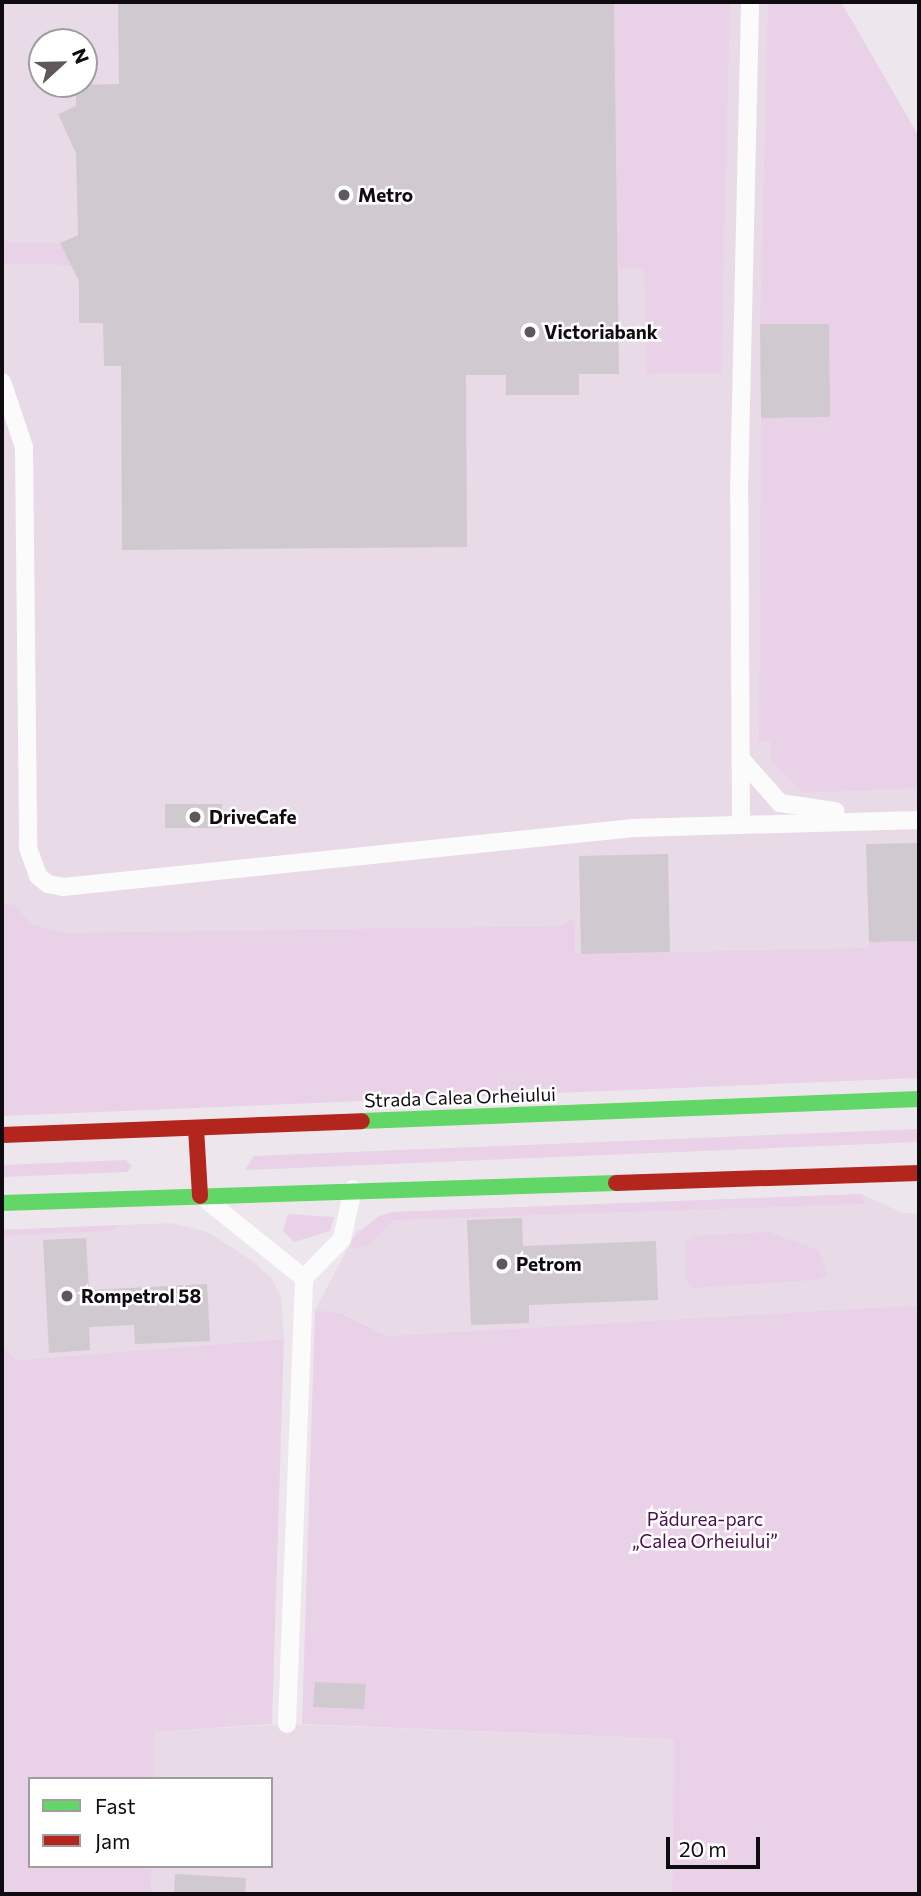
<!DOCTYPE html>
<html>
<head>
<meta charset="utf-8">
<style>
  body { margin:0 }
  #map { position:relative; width:921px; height:1896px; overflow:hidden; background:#eee6ed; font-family:Commissioner,sans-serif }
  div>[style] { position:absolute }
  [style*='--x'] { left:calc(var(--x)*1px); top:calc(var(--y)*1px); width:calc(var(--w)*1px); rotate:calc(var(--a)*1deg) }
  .built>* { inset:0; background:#e9dae8 }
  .green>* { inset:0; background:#e9d2e8 }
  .building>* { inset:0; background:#d0c9cf }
  .lane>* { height:18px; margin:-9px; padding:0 9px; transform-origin:9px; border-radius:9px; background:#fcfbfc }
  .fast>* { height:16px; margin:-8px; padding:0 8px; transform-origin:8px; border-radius:8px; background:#63d668 }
  .jam>* { height:16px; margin:-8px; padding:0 8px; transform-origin:8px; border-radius:8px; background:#b3261e }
  .dots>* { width:19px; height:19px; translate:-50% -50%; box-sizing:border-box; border:4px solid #fff; border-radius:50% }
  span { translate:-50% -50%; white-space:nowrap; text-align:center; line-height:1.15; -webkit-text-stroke:5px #fff; paint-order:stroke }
  .poi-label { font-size:19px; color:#100b10; font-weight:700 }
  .left { translate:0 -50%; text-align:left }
  .street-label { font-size:19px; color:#100b10 }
  .park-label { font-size:19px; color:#4d0d4f }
  .frame { position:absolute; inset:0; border:4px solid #100b10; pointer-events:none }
  .legend { position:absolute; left:28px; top:1777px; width:245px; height:91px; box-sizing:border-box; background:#fff; border:2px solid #9f9d9f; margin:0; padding:9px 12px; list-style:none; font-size:21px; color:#100b10 }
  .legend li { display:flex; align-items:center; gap:14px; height:35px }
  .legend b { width:35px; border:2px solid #9f9d9f }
  .north { position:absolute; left:28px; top:28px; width:70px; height:70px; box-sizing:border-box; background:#fff; border:2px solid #9f9d9f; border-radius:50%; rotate:68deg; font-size:19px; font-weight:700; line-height:28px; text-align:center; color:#100b10 }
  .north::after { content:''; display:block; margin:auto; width:24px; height:32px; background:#5e585d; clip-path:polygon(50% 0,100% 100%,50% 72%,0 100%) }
  .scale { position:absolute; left:666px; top:1837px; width:94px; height:32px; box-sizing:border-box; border:4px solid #100b10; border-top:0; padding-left:9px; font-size:21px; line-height:24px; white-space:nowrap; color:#100b10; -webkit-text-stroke:5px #fff; paint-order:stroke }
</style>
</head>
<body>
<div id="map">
  <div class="built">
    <i style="clip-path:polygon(evenodd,2px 2px,841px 2px,919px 137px,919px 1012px,2px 1035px,2px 2px,42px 42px,84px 42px,84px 84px,42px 84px,42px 42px)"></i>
    <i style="clip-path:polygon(862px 1194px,903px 1213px,919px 1213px,919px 1305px,386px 1336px,342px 1313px,315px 1310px,357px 1231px,392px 1212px)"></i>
    <i style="clip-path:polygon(171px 1223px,208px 1232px,254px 1262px,272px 1279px,281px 1297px,284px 1339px,17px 1360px,2px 1346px,2px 1230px)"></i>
    <i style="clip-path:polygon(287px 1724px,674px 1739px,672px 1894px,151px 1894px,152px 1866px,271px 1866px,271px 1779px,153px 1779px,153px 1732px)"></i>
  </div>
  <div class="green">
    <i style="clip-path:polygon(614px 2px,730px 2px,721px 373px,647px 374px,644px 269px,618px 268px)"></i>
    <i style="clip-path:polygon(768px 2px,841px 2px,919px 137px,919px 788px,802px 793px,772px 763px,770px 741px,759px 742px,761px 418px,830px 417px,760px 324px)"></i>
    <i style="clip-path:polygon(2px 237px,10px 243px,60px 243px,71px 265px,2px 264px)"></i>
    <i style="clip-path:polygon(2px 454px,4px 882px,2px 882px)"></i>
    <i style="clip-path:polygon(13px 904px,31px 924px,66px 933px,560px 926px,575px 918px,575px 954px,868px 948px,869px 942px,919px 941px,919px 1078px,2px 1116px,2px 905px)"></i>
    <i style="clip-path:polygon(919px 1129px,919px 1142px,245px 1170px,254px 1156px)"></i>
    <i style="clip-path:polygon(126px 1160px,132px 1166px,127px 1172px,2px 1177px,2px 1165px)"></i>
    <i style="clip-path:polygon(862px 1194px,864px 1204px,394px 1220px,366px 1247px,353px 1249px,351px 1240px,377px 1217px,392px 1212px)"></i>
    <i style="clip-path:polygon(288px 1214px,334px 1217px,330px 1231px,294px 1242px,283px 1231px)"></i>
    <i style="clip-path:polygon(121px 1225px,110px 1231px,2px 1236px,2px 1230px)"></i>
    <i style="clip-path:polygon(769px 1232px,820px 1251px,827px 1275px,815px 1280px,693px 1288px,686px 1279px,685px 1243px,692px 1236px)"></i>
    <i style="clip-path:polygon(919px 1305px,919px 1894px,672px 1894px,674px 1739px,302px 1724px,315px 1310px,341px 1313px,386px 1336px)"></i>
    <i style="clip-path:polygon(284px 1339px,272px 1724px,154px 1732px,153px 1779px,30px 1779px,30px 1866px,152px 1866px,151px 1894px,2px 1894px,2px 1346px,17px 1360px)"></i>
  </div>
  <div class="building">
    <i style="clip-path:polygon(118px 2px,614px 2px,619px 374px,579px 374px,579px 395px,506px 395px,506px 375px,466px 375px,467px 547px,122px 550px,121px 366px,104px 366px,103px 323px,79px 323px,79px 281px,60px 243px,78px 235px,76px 153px,58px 114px,76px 106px,76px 85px,119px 84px)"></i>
    <i style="clip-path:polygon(760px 324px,829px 324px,830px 417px,761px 418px)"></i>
    <i style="clip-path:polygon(165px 804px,222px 804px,222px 828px,165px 828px)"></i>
    <i style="clip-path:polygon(919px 843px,919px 941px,869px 942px,866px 844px)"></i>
    <i style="clip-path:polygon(668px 854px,670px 952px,581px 954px,579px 856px)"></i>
    <i style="clip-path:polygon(522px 1218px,523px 1246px,656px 1241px,658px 1300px,529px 1305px,529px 1323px,471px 1325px,467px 1220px)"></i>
    <i style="clip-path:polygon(86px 1238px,89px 1290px,207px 1284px,210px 1341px,135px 1344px,134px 1325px,89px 1327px,90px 1350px,49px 1353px,43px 1240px)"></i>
    <i style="clip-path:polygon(315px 1682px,366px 1684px,364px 1709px,313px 1707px)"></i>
    <i style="clip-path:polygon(175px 1874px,246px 1878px,245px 1894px,174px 1894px)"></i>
  </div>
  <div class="lane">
    <i style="--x:2;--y:382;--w:69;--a:71.3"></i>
    <i style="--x:24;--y:447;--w:401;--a:89.4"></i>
    <i style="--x:28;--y:848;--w:30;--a:70"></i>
    <i style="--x:38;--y:876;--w:13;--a:39"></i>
    <i style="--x:48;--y:884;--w:15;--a:11"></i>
    <i style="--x:63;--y:887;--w:574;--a:-5.9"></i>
    <i style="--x:634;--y:828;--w:285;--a:-1.6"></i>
    <i style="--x:742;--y:760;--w:57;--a:48.5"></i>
    <i style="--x:780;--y:803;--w:56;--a:8.3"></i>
    <i style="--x:741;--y:825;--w:334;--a:-90.3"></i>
    <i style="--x:739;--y:491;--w:489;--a:-88.7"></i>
    <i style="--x:209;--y:1202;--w:122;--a:38.7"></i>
    <i style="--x:287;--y:1724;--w:446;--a:-87.8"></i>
    <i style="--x:304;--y:1278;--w:54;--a:-45.7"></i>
    <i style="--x:342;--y:1239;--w:51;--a:-77.6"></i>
  </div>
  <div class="fast">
    <i style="--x:362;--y:1121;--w:557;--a:-2.26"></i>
    <i style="--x:2;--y:1203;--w:614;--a:-1.87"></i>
  </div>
  <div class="jam">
    <i style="--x:196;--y:1128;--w:68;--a:86.6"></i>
    <i style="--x:2;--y:1135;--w:360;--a:-2.2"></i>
    <i style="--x:616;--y:1183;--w:303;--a:-1.9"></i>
  </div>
  <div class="dots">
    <i style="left:344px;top:195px;background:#5e585d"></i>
    <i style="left:530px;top:332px;background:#5e585d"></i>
    <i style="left:195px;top:817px;background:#5e585d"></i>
    <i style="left:502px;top:1264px;background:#5e585d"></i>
    <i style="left:67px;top:1296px;background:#5e585d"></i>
  </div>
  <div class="poi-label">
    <span class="left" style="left:358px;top:195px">Metro</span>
    <span class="left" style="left:544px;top:332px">Victoriabank</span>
    <span class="left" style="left:209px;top:817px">DriveCafe</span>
    <span class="left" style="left:516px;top:1264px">Petrom</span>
    <span class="left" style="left:81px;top:1296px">Rompetrol 58</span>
  </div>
  <div class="street-label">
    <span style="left:460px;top:1097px;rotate:-2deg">Strada Calea Orheiului</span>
  </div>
  <div class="park-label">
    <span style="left:705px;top:1530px">Pădurea-parc<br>„Calea Orheiului”</span>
  </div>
  <div class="frame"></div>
  <ul class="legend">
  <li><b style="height:9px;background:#63d668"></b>Fast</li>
  <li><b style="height:9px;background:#b3261e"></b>Jam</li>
  </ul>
  <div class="north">N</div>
  <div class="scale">20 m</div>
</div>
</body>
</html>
